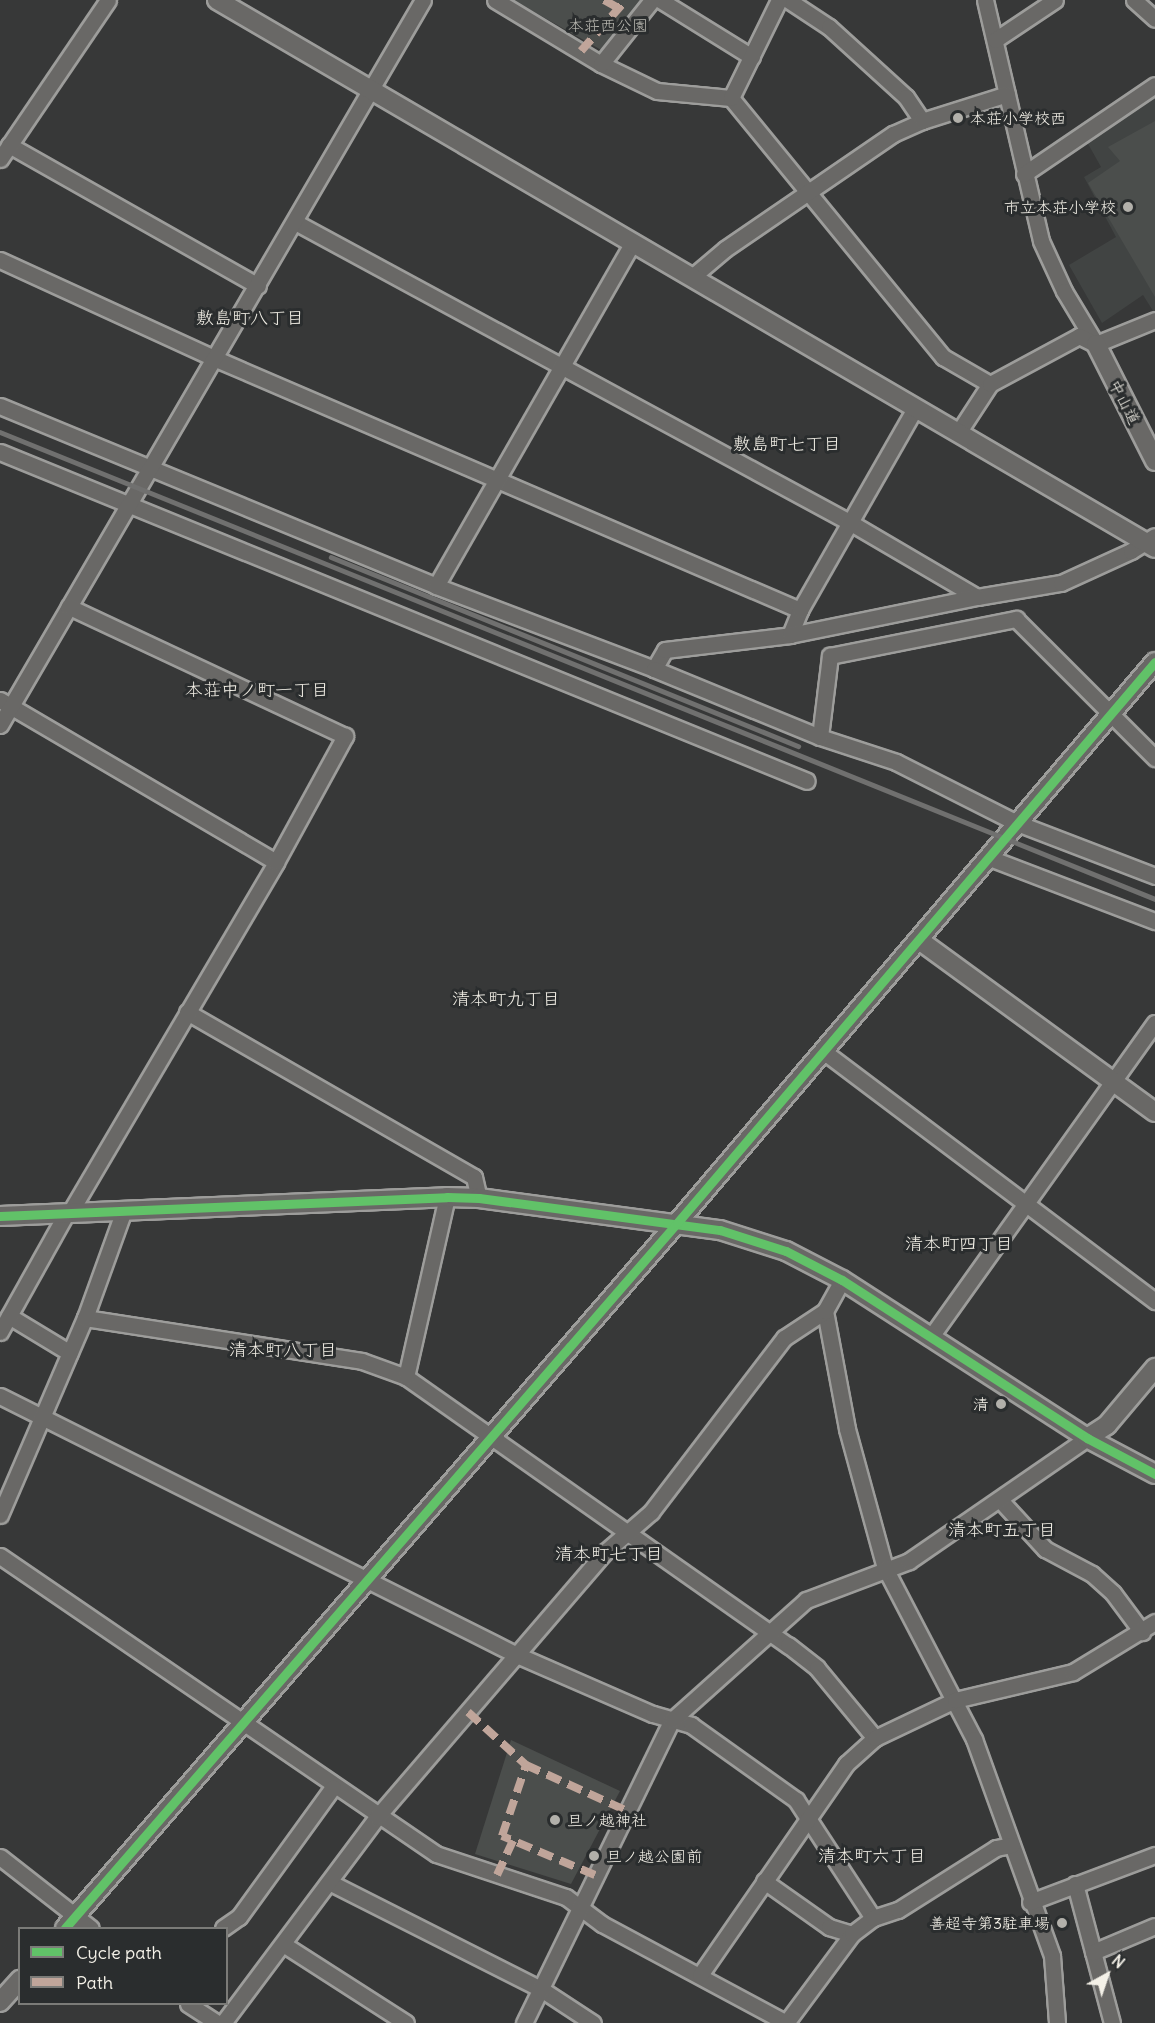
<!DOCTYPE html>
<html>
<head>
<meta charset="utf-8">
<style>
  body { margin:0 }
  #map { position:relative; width:1155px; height:2023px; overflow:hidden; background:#373838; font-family:Delius,"Klee One",sans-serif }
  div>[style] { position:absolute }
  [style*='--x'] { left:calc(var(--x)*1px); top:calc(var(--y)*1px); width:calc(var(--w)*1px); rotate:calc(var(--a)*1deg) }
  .built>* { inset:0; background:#414443 }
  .green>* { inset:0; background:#4b4e4c }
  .roads { filter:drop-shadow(2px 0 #9d9d9b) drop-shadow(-2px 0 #9d9d9b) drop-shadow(0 2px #9d9d9b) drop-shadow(0 -2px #9d9d9b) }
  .minor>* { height:15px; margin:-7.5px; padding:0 7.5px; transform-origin:7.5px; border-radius:7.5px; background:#696866 }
  .tertiary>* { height:18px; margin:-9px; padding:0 9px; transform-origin:9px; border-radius:9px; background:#696866 }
  .rail>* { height:4.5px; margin:-2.25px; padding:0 2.25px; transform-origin:2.25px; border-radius:2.25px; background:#70706f }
  .quiet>* { height:8px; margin-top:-4px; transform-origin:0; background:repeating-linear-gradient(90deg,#c0a59a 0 15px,transparent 0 23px) }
  .cycleway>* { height:9px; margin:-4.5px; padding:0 4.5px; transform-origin:4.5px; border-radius:4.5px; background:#61c268 }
  .dots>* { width:16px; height:16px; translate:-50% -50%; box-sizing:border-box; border:3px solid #2a2d2e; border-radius:50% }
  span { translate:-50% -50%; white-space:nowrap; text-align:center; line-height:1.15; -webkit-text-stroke:6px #2a2d2e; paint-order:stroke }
  .park-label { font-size:16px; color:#bab9b2 }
  .poi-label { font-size:16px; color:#f4f1e8 }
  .left { translate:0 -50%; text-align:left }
  .right { translate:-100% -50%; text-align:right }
  .street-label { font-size:16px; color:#f4f1e8 }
  .neighbourhood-label { font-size:18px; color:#f4f1e8 }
  .legend { position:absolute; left:18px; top:1927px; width:210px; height:78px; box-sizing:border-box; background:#2a2d2e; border:2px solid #7b7b78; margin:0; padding:8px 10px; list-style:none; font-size:18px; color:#f4f1e8 }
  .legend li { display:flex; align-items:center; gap:12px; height:30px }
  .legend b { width:30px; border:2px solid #7b7b78 }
  .north { position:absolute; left:1077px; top:1945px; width:60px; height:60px; -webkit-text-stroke:4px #2a2d2e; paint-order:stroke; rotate:40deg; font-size:16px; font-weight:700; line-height:24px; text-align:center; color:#f4f1e8 }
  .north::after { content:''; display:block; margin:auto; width:21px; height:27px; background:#f4f1e8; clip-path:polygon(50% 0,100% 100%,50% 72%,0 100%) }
</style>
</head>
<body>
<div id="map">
  <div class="built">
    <i style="clip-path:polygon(1155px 96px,1155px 314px,1143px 295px,1102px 323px,1069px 265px,1116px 237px,1084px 177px,1101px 167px,1087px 142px)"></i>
  </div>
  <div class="green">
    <i style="clip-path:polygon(513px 0,647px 0,619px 60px)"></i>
    <i style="clip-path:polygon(1155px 121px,1155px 297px,1088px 183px,1120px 161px,1108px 147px)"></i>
    <i style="clip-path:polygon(511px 1740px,620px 1791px,571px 1884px,475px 1854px)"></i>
  </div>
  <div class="roads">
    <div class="minor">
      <i style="--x:495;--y:0;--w:124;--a:31.1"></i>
      <i style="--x:601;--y:64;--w:62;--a:25.7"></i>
      <i style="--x:657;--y:91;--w:74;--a:5.4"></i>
      <i style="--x:731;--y:98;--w:335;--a:50.7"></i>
      <i style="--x:943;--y:357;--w:54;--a:29.9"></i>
      <i style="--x:660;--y:0;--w:108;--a:31.8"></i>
      <i style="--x:788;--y:0;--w:49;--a:33.4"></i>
      <i style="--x:829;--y:27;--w:104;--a:42.3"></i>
      <i style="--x:906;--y:97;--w:29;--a:56"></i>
      <i style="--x:985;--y:0;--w:247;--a:76.9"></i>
      <i style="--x:1041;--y:241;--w:55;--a:65.3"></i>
      <i style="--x:1064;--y:291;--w:62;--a:58.9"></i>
      <i style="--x:1134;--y:0;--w:28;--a:42"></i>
      <i style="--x:995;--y:40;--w:72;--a:-33.7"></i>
      <i style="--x:601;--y:64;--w:82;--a:-51.4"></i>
      <i style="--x:731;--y:98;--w:109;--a:-63.9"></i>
      <i style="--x:9;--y:145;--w:286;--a:29.5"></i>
      <i style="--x:0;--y:159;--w:192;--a:-55.8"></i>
      <i style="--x:1024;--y:174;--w:158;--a:-34.2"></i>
      <i style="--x:295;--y:222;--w:632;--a:28.43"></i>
      <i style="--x:851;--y:523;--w:146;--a:30.4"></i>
      <i style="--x:977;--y:597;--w:85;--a:-9.5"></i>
      <i style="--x:1061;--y:583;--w:77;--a:-24.6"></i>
      <i style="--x:1131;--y:551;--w:28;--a:-32"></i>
      <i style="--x:0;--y:260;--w:238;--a:24.6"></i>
      <i style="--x:216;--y:359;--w:636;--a:23.26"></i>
      <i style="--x:692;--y:277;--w:43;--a:-40.3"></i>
      <i style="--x:725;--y:249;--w:204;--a:-34.4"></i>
      <i style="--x:893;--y:134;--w:32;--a:-24"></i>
      <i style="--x:922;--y:121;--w:89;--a:-17.6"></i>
      <i style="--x:1096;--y:344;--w:64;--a:-22.1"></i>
      <i style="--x:0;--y:406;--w:472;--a:22.4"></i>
      <i style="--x:436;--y:586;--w:233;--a:20.8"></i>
      <i style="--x:654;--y:669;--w:22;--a:-60"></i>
      <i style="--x:665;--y:650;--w:126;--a:-6.8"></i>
      <i style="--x:790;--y:635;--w:27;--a:-68"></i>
      <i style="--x:800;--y:610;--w:232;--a:-60.3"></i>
      <i style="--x:958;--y:433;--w:59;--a:-56.9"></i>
      <i style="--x:990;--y:384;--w:101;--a:-28.3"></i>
      <i style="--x:1079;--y:336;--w:18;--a:27"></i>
      <i style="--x:0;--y:452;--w:871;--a:22.18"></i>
      <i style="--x:436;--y:586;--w:396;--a:-60.2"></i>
      <i style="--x:790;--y:635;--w:191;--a:-11.5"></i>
      <i style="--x:654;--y:669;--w:179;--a:22.3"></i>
      <i style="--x:820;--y:737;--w:80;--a:18.2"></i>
      <i style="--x:896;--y:762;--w:136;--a:26.8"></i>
      <i style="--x:1017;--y:823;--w:148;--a:21"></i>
      <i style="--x:0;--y:700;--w:320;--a:30.4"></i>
      <i style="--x:0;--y:725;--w:839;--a:-59.74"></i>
      <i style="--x:820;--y:737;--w:82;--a:-83"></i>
      <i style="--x:830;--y:656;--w:190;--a:-11.3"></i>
      <i style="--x:1016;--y:619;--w:197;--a:45"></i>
      <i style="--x:987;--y:857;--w:180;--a:20.9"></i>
      <i style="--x:187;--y:1012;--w:331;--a:29.9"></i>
      <i style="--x:474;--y:1177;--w:22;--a:77"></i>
      <i style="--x:823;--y:1051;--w:416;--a:37"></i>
      <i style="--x:69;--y:1214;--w:408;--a:-59.5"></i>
      <i style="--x:276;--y:862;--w:144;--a:-61.3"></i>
      <i style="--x:345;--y:736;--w:305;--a:-154.9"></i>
      <i style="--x:825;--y:1311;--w:120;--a:79.4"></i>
      <i style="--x:847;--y:1429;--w:144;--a:74.7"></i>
      <i style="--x:885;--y:1568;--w:193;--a:62.5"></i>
      <i style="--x:974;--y:1739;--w:231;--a:70.2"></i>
      <i style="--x:1052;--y:1956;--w:67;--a:85.7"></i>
      <i style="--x:9;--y:1316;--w:71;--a:31.2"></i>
      <i style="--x:85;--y:1318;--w:280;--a:8.8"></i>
      <i style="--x:362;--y:1361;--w:47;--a:20"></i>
      <i style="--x:406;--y:1377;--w:467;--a:35.1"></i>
      <i style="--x:788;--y:1645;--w:37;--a:38"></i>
      <i style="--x:817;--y:1668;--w:91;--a:50.4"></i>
      <i style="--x:0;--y:1332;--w:135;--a:-60.8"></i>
      <i style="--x:930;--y:1338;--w:387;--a:-54.5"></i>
      <i style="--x:406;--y:1377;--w:185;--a:-77.2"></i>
      <i style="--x:0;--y:1396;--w:578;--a:26.61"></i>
      <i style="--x:517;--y:1655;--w:148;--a:23.5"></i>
      <i style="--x:653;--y:1714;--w:40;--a:16"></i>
      <i style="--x:691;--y:1725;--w:129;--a:35.5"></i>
      <i style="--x:796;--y:1800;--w:141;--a:56.9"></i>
      <i style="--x:1000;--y:1500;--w:67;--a:47.4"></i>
      <i style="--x:1045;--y:1549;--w:53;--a:28"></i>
      <i style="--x:1092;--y:1574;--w:28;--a:42"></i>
      <i style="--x:1113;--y:1593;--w:49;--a:53.4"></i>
      <i style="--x:0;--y:1515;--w:215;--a:-66.7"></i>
      <i style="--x:85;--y:1318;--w:115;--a:-70.1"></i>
      <i style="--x:0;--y:1556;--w:528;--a:34.35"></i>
      <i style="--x:436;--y:1854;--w:137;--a:18.3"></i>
      <i style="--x:566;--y:1897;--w:45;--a:36.9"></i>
      <i style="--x:602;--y:1924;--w:210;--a:28.2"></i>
      <i style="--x:0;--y:1857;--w:115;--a:38"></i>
      <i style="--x:764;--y:1881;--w:80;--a:35.3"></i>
      <i style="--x:829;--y:1927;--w:24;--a:17"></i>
      <i style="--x:329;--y:1882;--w:237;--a:26.8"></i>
      <i style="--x:541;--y:1989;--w:62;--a:33.2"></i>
      <i style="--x:1075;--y:1884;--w:144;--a:75.1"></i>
      <i style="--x:1030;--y:1902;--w:134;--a:-20.6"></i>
      <i style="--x:223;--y:1928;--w:19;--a:-35"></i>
      <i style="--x:239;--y:1917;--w:160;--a:-54.1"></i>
      <i style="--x:283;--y:1944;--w:146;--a:32.7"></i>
      <i style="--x:1093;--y:1952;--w:67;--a:-22.8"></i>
      <i style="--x:700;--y:1975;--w:257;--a:-55.3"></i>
      <i style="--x:846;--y:1764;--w:39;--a:-42"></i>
      <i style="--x:875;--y:1738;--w:89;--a:-25.4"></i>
      <i style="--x:955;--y:1700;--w:121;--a:-13.3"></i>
      <i style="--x:1073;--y:1672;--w:96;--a:-31.4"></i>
      <i style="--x:188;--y:2004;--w:35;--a:33"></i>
      <i style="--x:223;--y:2023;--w:257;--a:-53.2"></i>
      <i style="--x:377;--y:1817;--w:350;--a:-49.3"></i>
      <i style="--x:605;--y:1552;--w:61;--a:-41"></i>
      <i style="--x:651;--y:1512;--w:219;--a:-52.6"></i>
      <i style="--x:784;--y:1338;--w:49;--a:-33.4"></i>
      <i style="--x:825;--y:1311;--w:35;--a:-61"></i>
      <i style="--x:524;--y:2023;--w:337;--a:-64"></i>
      <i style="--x:672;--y:1720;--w:180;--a:-41.8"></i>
      <i style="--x:806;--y:1600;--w:110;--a:-20.7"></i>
      <i style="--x:909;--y:1561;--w:216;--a:-34.6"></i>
      <i style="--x:786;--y:2023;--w:111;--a:-53.4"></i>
      <i style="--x:852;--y:1934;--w:26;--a:-37"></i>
      <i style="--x:873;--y:1918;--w:26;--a:-18"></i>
      <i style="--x:898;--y:1910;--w:116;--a:-32.3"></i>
      <i style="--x:996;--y:1848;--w:16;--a:-11"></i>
    </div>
    <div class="tertiary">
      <i style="--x:217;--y:0;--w:1086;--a:30.29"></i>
      <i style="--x:1096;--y:344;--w:131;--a:63.2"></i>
      <i style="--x:919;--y:940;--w:292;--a:36.1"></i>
      <i style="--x:0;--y:1216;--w:447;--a:-2.4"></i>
      <i style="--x:447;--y:1197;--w:32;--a:2"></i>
      <i style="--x:479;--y:1198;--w:243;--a:7.6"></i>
      <i style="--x:720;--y:1230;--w:69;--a:17.7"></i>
      <i style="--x:786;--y:1251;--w:63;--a:27.4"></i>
      <i style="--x:842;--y:1280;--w:292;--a:32.8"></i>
      <i style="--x:1087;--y:1438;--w:77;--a:27.9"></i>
      <i style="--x:1087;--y:1438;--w:24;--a:-33"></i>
      <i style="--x:1107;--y:1425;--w:75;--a:-49.9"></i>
      <i style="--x:65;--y:1928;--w:934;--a:-49.04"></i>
      <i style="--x:677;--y:1223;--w:737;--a:-49.57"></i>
      <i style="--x:0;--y:2002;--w:30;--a:-48"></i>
    </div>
  </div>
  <div class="rail">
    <i style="--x:0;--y:432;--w:1246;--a:22.01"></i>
    <i style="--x:331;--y:557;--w:504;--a:22.03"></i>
  </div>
  <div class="quiet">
    <i style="--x:604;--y:0;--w:21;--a:29"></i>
    <i style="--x:581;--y:51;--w:68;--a:-48.6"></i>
    <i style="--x:468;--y:1712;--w:79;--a:42.4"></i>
    <i style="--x:497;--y:1875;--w:38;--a:-65"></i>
    <i style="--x:595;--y:1875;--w:101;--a:-157.2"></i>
    <i style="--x:502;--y:1836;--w:75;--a:-71.3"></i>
    <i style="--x:526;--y:1765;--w:109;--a:24.4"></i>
  </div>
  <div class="cycleway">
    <i style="--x:0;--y:1216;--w:447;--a:-2.4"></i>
    <i style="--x:447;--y:1197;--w:32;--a:2"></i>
    <i style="--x:479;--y:1198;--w:243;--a:7.6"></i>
    <i style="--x:720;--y:1230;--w:69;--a:17.7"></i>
    <i style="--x:786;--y:1251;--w:63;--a:27.4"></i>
    <i style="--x:842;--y:1280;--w:292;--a:32.8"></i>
    <i style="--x:1087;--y:1438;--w:77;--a:27.9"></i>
    <i style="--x:65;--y:1928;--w:934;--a:-49.04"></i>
    <i style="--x:677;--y:1223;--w:737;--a:-49.57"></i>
  </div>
  <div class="dots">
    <i style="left:958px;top:118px;background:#b2b0aa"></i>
    <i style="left:1128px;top:207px;background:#b2b0aa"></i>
    <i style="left:1001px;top:1404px;background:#b2b0aa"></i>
    <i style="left:555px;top:1820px;background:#b2b0aa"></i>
    <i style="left:594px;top:1856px;background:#b2b0aa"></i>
    <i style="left:1062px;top:1923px;background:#b2b0aa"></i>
  </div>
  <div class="park-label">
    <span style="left:608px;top:25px">本荘西公園</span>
  </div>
  <div class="poi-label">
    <span class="left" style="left:970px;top:118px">本荘小学校西</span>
    <span class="right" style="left:1116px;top:207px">市立本荘小学校</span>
    <span class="right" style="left:989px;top:1404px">清</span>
    <span class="left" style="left:567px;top:1820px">旦ノ越神社</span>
    <span class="left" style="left:606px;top:1856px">旦ノ越公園前</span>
    <span class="right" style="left:1050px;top:1923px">善超寺第3駐車場</span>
  </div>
  <div class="street-label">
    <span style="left:1125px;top:402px;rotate:63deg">中山道</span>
  </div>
  <div class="neighbourhood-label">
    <span style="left:250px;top:318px">敷島町八丁目</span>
    <span style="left:787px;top:444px">敷島町七丁目</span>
    <span style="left:257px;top:690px">本荘中ノ町一丁目</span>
    <span style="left:506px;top:999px">清本町九丁目</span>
    <span style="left:959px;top:1244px">清本町四丁目</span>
    <span style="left:283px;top:1350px">清本町八丁目</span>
    <span style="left:1002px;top:1530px">清本町五丁目</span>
    <span style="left:609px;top:1554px">清本町七丁目</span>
    <span style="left:872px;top:1856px">清本町六丁目</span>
  </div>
  <ul class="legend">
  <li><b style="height:8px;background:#61c268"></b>Cycle path</li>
  <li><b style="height:8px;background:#c0a59a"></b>Path</li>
  </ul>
  <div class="north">N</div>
</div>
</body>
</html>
